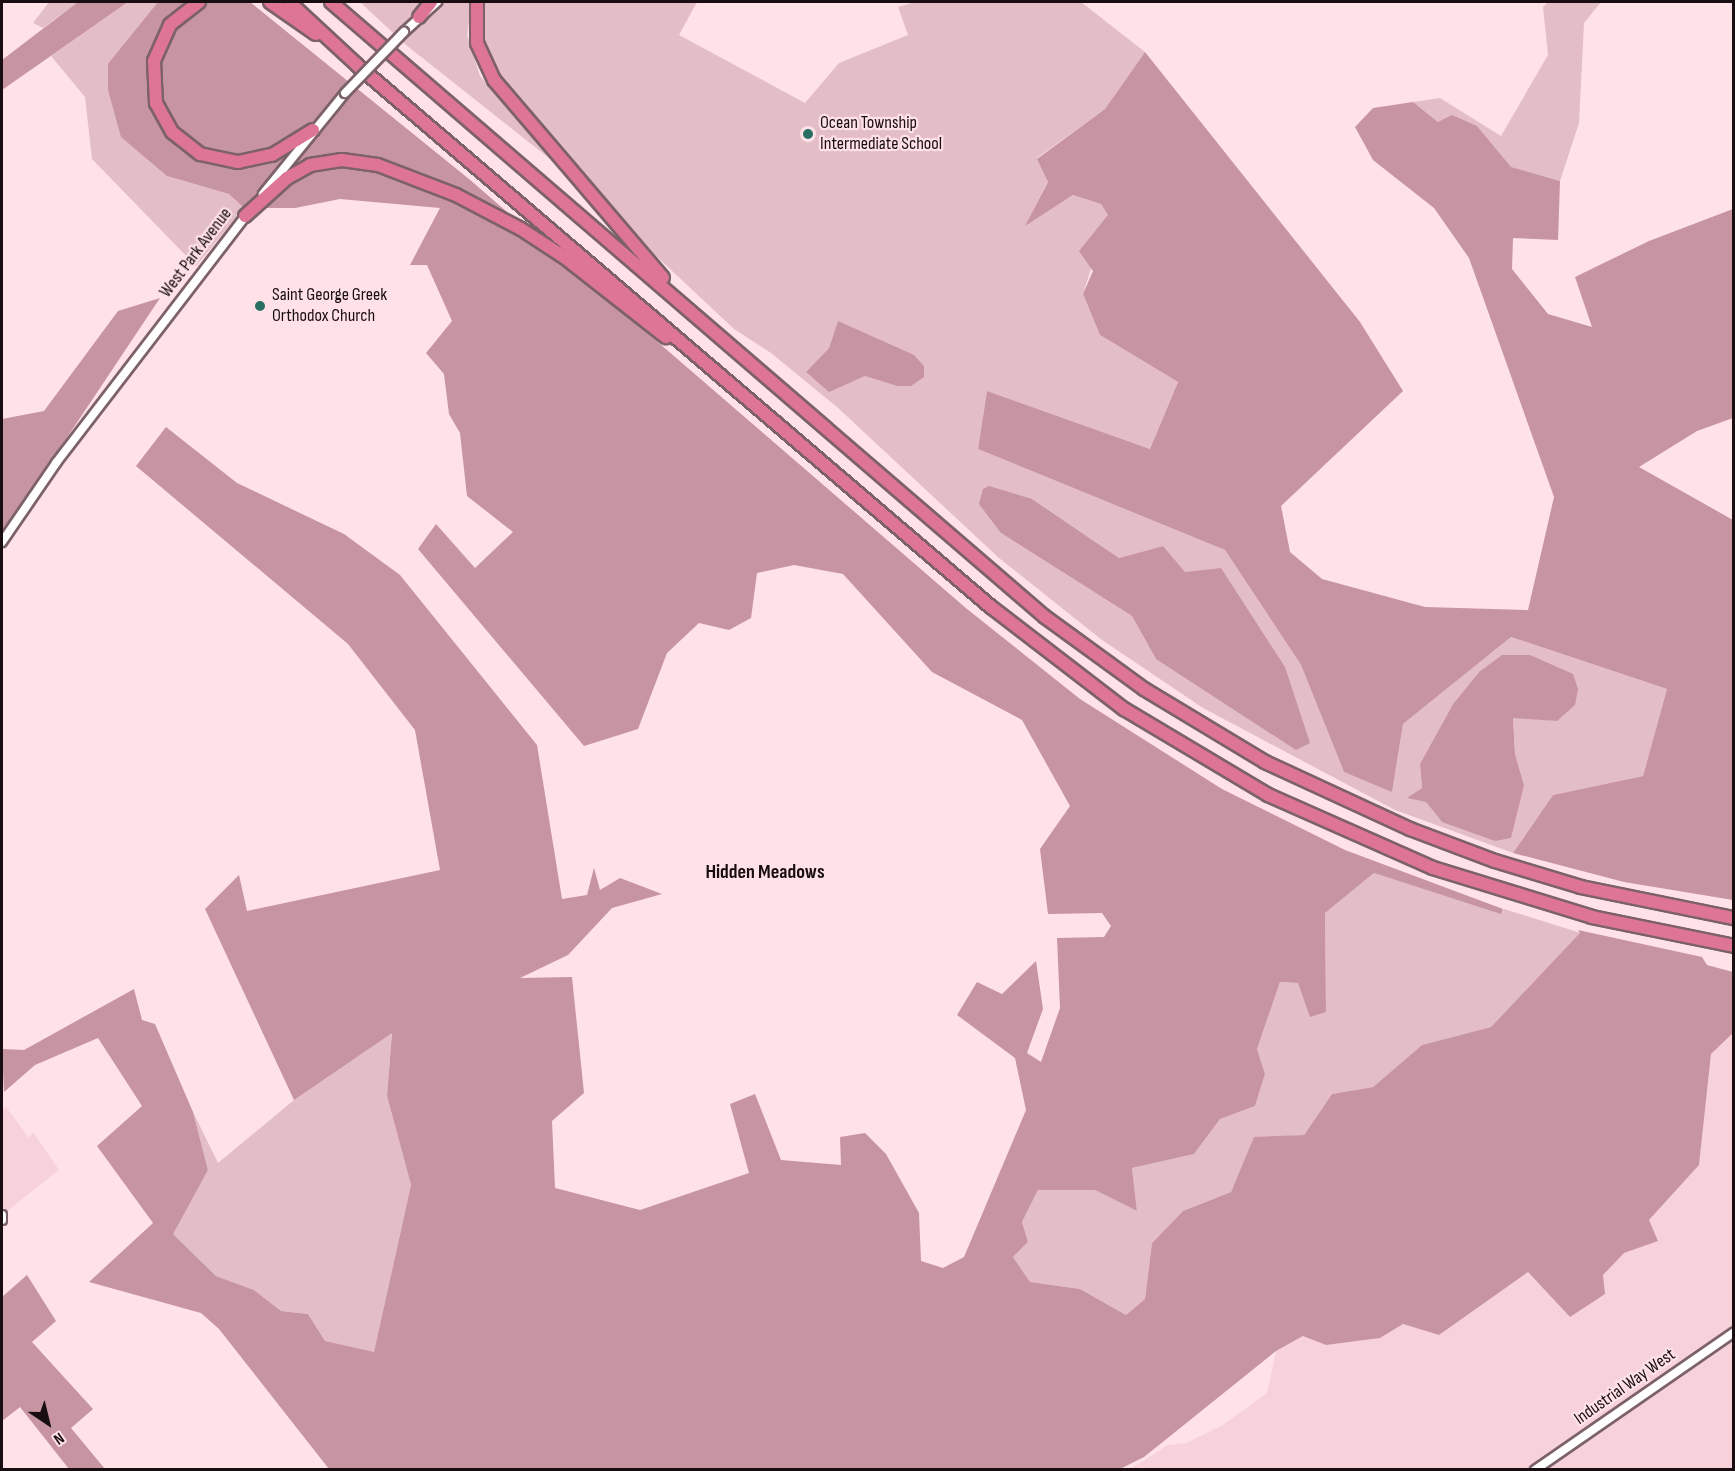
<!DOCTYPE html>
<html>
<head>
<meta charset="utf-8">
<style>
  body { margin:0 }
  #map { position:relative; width:1735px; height:1471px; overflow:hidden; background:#ffe1e8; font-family:"Sofia Sans Condensed",sans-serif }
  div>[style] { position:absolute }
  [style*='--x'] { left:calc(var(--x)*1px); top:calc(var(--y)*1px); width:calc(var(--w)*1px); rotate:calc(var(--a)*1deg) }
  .built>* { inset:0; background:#f8d2db }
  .green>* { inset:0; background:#e4bec7 }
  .forest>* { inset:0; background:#c794a1 }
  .roads { filter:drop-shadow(2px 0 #7c6268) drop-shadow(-2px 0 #7c6268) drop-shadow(0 2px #7c6268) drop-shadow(0 -2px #7c6268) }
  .minor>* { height:8px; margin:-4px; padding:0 4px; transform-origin:4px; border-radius:4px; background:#fff }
  .highway>* { height:12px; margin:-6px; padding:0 6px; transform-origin:6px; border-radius:6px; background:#df7595 }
  .bridges { filter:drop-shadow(2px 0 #7c6268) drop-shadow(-2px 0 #7c6268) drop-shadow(0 2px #7c6268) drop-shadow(0 -2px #7c6268) }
  .minor-bridge>* { height:8px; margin:-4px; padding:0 4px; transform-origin:4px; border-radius:4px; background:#fff }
  .dots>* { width:16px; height:16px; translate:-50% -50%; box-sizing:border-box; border:3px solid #ffe1e8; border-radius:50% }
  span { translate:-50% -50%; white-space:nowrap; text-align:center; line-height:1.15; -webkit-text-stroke:4.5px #ffe1e8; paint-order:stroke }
  .poi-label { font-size:18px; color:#180e11 }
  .left { translate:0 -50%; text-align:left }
  .street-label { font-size:18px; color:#180e11 }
  .neighbourhood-label { font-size:20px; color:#180e11; font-weight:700 }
  .frame { position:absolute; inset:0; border:3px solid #180e11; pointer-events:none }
  .north { position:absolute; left:18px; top:1393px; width:60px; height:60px; -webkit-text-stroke:4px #ffe1e8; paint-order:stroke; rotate:145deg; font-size:16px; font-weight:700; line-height:24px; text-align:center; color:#180e11 }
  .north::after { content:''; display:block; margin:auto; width:21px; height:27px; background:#180e11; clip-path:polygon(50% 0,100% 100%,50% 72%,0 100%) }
</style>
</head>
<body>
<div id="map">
  <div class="built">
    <i style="clip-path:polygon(1733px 1033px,1733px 1469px,1129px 1470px,1168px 1445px,1186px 1443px,1223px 1425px,1267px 1393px,1276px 1351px,1303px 1336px,1326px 1345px,1380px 1338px,1403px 1324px,1439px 1335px,1528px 1272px,1570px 1317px,1604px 1294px,1602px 1275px,1624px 1253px,1658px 1241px,1649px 1220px,1699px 1165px,1711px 1054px)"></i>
    <i style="clip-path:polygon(6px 1107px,29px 1138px,33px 1132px,59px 1170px,2px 1215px,2px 1111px)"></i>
  </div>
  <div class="green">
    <i style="clip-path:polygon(49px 2px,78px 2px,43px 28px,33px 23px)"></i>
    <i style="clip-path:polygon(128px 2px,158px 2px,167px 176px,229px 194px,244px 208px,196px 266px,92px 159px,85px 97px,51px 56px)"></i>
    <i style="clip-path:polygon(360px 2px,472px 2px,467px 35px,480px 76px,554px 162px,406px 45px)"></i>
    <i style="clip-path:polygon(evenodd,484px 2px,697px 2px,679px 35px,805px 103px,839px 63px,908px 35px,898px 7px,915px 2px,1081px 2px,1145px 52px,1105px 109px,1037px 158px,1048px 181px,1026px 225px,1073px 195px,1101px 204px,1108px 215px,1083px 294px,1100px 335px,1178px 382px,1150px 449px,987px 391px,978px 449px,1225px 550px,1301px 665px,1344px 772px,1392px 791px,1403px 724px,1511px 637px,1667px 689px,1643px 776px,1553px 795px,1513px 853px,1395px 810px,1203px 708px,1102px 640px,999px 558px,837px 407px,771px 353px,734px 329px,654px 254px,506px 88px,479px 28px,484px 2px,838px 322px,897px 386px,865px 376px,829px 391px,806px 372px,829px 348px,838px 322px,484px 2px,1032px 499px,1119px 558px,1163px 546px,1185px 573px,1156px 659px,1132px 616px,1001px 533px,1032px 499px,484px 2px,1479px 672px,1557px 721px,1513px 717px,1515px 754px,1524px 785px,1442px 822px,1426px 802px,1408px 798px,1422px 788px,1420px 764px,1453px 704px,1479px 672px)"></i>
    <i style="clip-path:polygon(1548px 2px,1601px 2px,1584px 23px,1579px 123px,1560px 181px,1510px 167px,1477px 126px,1438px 122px,1413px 102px,1440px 98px,1501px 136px,1548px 55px,1543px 7px)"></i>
    <i style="clip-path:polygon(1374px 873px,1501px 913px,1504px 909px,1581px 933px,1491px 1027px,1422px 1045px,1373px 1087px,1332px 1094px,1304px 1135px,1254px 1138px,1231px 1192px,1183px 1211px,1152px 1243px,1145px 1299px,1126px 1315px,1080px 1289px,1030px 1282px,1013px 1257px,1028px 1242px,1022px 1222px,1038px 1190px,1095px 1190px,1137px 1211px,1132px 1168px,1194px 1154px,1220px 1119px,1255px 1106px,1265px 1074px,1257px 1049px,1280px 982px,1298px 983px,1326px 1012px,1325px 913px)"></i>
    <i style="clip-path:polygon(392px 1032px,387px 1096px,411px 1185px,374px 1353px,325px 1341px,308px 1314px,281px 1311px,254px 1290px,216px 1276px,172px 1233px,208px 1170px,193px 1112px,218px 1163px,294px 1100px)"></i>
  </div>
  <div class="forest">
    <i style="clip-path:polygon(78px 2px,128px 2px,2px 90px,2px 60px)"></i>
    <i style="clip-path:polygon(158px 2px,250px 2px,469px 179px,967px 609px,1080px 699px,1222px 789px,1345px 850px,1503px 909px,1501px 914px,1374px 873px,1325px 913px,1326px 1012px,1310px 1017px,1298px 983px,1280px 982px,1257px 1049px,1265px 1074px,1255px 1106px,1220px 1119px,1194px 1154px,1132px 1168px,1137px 1211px,1095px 1190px,1038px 1190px,1022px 1222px,1028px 1242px,1013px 1257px,1030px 1282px,1080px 1289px,1126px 1315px,1145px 1299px,1152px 1243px,1183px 1211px,1231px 1192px,1254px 1137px,1304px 1135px,1332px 1094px,1373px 1087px,1422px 1045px,1491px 1027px,1580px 933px,1578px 930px,1702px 957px,1707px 965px,1733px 972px,1733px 1033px,1711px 1054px,1699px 1165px,1649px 1220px,1658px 1241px,1624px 1253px,1603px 1275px,1605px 1294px,1570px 1317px,1528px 1272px,1439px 1335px,1403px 1324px,1380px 1338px,1326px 1345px,1303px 1336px,1276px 1351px,1144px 1457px,1120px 1469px,329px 1469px,219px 1329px,201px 1313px,89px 1282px,153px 1223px,97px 1146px,142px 1106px,98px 1038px,35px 1065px,4px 1092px,2px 1049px,24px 1050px,134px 989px,142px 1020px,155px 1024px,193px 1112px,208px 1170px,173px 1234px,216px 1276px,254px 1290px,281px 1311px,308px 1314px,325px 1341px,374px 1352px,411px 1185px,387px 1096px,392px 1033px,294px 1100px,205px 909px,239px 875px,247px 911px,440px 870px,415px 730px,348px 644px,136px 466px,166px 427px,237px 483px,344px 534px,400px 575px,537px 745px,562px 899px,587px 895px,594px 868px,600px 890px,620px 878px,662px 894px,612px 908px,568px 955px,520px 978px,572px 977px,584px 1093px,552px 1121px,555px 1188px,640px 1210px,749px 1173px,730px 1104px,755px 1094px,781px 1160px,841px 1165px,840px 1137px,865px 1133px,886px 1154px,919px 1213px,921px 1261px,943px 1268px,964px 1257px,1026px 1110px,1015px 1058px,957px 1015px,977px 982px,1002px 994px,1036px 961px,1043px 1009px,1027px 1053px,1041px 1062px,1060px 1008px,1057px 938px,1104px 937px,1111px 926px,1102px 913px,1048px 914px,1040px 849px,1070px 806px,1022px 720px,932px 672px,843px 574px,794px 565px,757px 573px,751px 618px,729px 630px,699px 623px,667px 653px,638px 729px,584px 746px,418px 549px,436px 524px,475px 568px,513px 532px,467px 496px,460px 433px,449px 414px,444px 374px,426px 353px,452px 321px,427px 265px,410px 265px,440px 208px,340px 199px,295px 208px,244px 208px,229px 194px,167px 176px,121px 137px,108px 90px,108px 64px)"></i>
    <i style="clip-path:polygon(1145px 52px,1360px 322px,1403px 391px,1281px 506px,1290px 552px,1322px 579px,1425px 607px,1528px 610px,1554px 497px,1469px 258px,1434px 208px,1373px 160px,1355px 127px,1373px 108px,1413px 102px,1438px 122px,1452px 115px,1477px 126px,1511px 167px,1560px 181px,1558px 240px,1513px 238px,1512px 269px,1548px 314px,1592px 327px,1575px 277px,1649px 241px,1733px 209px,1733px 418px,1697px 431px,1639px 467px,1733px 520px,1733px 900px,1624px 882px,1513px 853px,1553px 795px,1643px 776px,1667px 689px,1511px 637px,1403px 724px,1392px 792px,1344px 772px,1301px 665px,1225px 550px,978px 449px,987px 391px,1150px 449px,1178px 382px,1100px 335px,1083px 294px,1093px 271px,1079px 251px,1108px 215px,1101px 204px,1073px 195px,1025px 226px,1048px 182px,1037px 159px,1105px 109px)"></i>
    <i style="clip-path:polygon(160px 298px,2px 535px,2px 419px,44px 411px,118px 311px)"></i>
    <i style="clip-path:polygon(838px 321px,914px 355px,924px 366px,924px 377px,911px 386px,897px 386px,865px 376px,829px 392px,806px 372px,829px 348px)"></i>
    <i style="clip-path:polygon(989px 486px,1032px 499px,1119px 558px,1163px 546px,1185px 572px,1221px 568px,1285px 667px,1310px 743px,1296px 750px,1156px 659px,1132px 616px,1001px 533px,979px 504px,983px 489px)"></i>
    <i style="clip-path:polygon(1502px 655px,1530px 655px,1573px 674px,1578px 689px,1575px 705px,1557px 721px,1513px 718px,1515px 754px,1524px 785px,1511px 838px,1495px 841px,1442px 822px,1426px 802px,1407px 798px,1422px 788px,1420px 764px,1453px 704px,1479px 672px)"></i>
    <i style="clip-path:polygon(27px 1275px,56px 1321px,32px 1342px,93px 1409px,71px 1428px,105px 1469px,69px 1469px,20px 1407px,2px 1421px,2px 1297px)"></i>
  </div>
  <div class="roads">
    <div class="minor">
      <i style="--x:404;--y:32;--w:45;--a:-42.3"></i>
      <i style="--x:263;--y:194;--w:130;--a:-50.9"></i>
      <i style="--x:2;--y:542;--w:96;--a:-55.6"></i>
      <i style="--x:56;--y:463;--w:314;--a:-52.5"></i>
      <i style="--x:2;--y:1215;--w:5;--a:90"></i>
      <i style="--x:1535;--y:1470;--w:242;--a:-34.7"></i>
    </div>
    <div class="highway">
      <i style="--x:199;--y:2;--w:37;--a:142"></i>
      <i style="--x:170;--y:25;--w:39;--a:114"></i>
      <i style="--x:154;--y:61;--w:42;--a:87.3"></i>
      <i style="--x:156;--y:103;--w:33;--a:61"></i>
      <i style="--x:172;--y:132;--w:36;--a:38"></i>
      <i style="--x:200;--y:154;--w:39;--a:12"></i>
      <i style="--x:238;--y:162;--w:35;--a:-12"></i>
      <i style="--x:272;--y:155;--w:48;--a:-31.4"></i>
      <i style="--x:270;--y:2;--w:56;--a:34.8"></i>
      <i style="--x:289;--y:2;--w:93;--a:42.8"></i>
      <i style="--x:357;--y:65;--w:834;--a:40.53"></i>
      <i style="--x:991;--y:607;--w:168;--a:37.5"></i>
      <i style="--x:1124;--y:709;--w:168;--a:30.8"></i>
      <i style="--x:1268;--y:795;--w:180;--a:23.9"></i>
      <i style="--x:1433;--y:868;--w:166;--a:17.1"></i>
      <i style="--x:1592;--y:917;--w:145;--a:11.5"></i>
      <i style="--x:331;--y:2;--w:942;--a:40.74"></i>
      <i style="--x:1045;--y:617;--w:122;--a:36"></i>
      <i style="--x:1144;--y:689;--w:141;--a:31.1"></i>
      <i style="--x:1265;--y:762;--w:160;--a:24.8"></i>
      <i style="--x:1410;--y:829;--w:91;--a:20.6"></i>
      <i style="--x:1495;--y:861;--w:90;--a:16.8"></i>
      <i style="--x:1581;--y:887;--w:156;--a:11.5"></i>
      <i style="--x:477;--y:2;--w:41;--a:90"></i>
      <i style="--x:477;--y:43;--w:41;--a:65.3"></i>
      <i style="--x:494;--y:80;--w:260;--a:49.5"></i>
      <i style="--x:419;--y:17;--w:19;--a:-51"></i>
      <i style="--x:245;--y:216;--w:57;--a:-42.1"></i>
      <i style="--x:287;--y:178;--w:26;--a:-29"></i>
      <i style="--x:310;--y:165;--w:32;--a:-9"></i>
      <i style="--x:342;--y:160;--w:36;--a:8"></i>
      <i style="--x:378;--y:165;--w:84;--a:21"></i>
      <i style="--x:456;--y:195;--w:73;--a:27.6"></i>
      <i style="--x:521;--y:229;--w:51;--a:33.1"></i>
      <i style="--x:564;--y:257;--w:130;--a:38.1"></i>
    </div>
  </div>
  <div class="bridges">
    <div class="minor-bridge">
      <i style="--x:345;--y:93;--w:85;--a:-46"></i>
    </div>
  </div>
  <div class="dots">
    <i style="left:808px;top:134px;background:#276e63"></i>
    <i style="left:260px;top:306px;background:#276e63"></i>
  </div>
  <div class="poi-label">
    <span class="left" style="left:820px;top:134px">Ocean Township<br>Intermediate School</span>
    <span class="left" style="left:272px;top:306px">Saint George Greek<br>Orthodox Church</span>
  </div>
  <div class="street-label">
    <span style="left:196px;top:253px;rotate:-53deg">West Park Avenue</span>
    <span style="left:1625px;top:1387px;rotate:-35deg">Industrial Way West</span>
  </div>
  <div class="neighbourhood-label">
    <span style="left:765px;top:872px">Hidden Meadows</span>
  </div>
  <div class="frame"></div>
  <div class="north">N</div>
</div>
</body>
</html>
